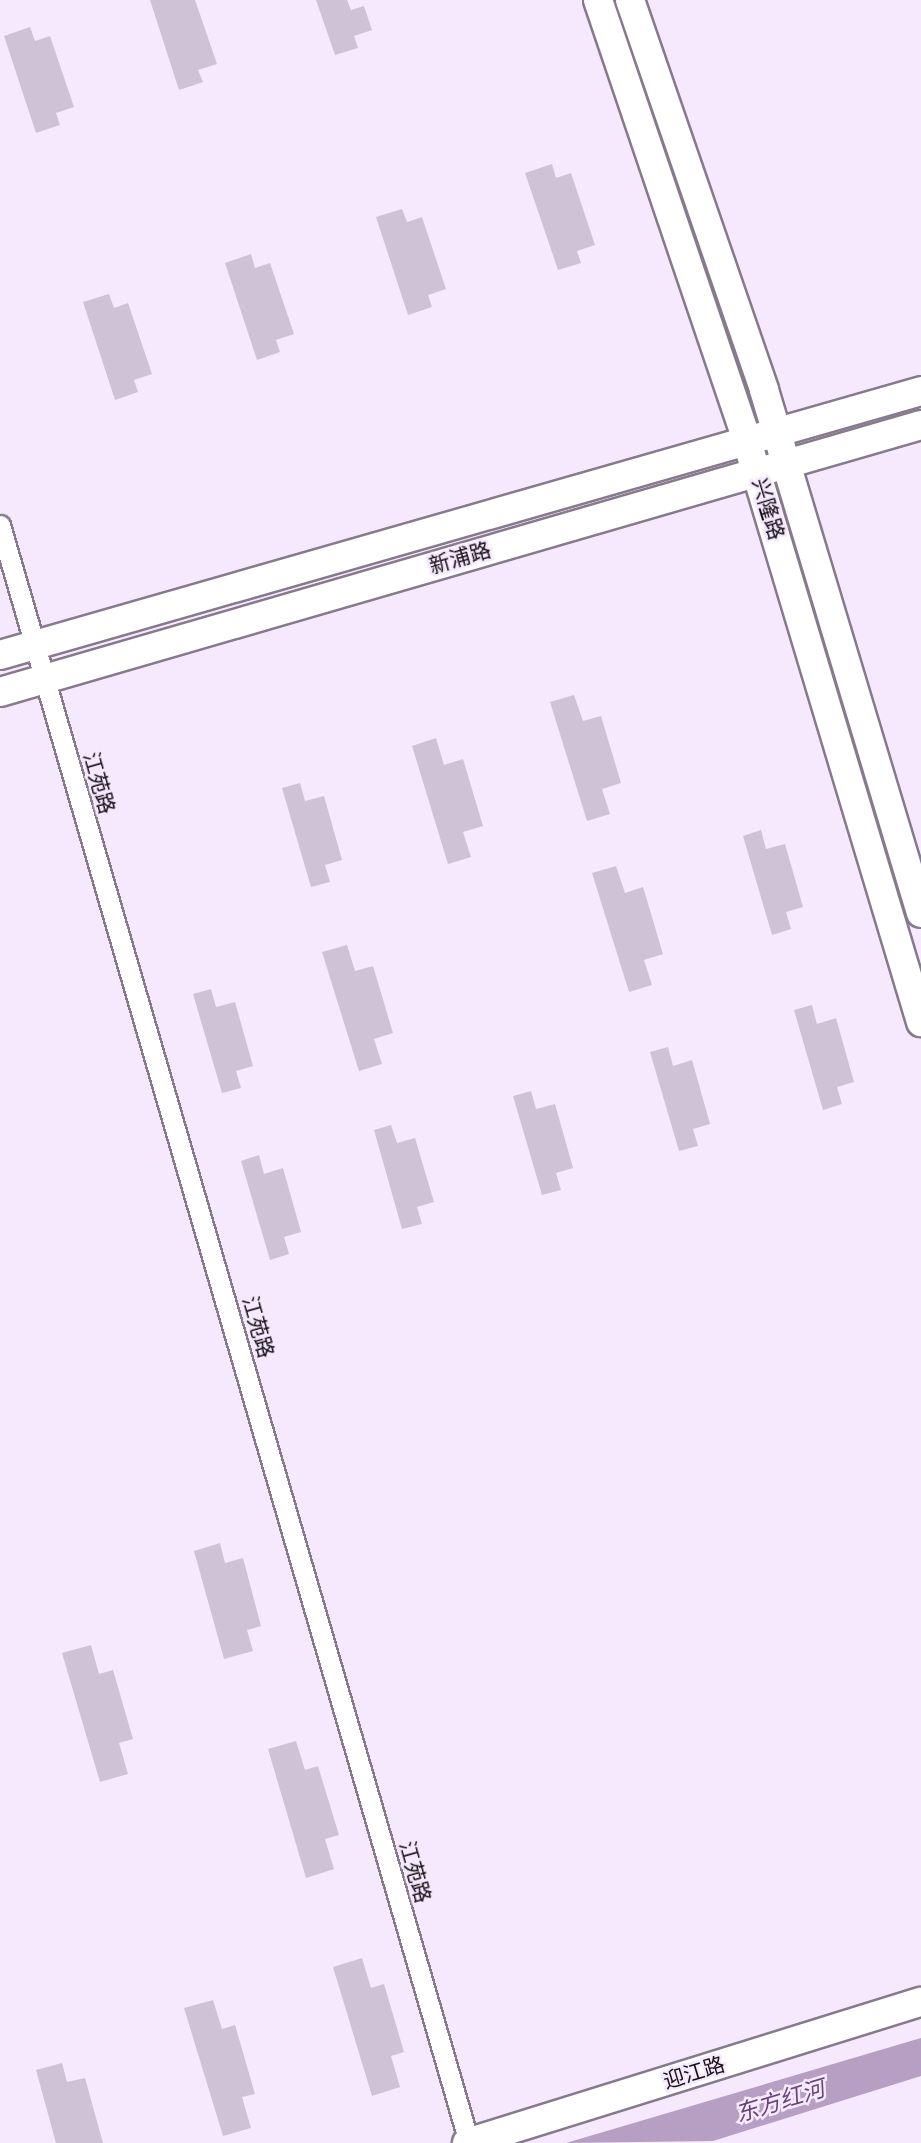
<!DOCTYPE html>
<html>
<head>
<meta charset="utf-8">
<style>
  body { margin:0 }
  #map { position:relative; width:921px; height:2143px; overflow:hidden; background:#f6e9fd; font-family:"PT Sans Narrow","Noto Sans SC",sans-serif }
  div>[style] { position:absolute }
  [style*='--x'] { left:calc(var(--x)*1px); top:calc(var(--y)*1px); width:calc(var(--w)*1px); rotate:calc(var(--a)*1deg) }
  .water>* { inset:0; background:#b79ec3 }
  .building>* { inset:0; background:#cfc2d6 }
  .roads { filter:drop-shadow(2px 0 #867a8c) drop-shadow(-2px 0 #867a8c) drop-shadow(0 2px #867a8c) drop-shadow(0 -2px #867a8c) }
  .street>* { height:19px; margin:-9.5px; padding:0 9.5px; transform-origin:9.5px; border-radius:9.5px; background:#fff }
  .secondary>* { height:28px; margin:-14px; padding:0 14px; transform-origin:14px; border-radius:14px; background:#fff }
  span { translate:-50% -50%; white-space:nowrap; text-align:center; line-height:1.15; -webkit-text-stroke:5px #f6e9fd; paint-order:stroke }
  .street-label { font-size:21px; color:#130f15 }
  .water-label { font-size:23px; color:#674578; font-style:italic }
</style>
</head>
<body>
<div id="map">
  <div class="water">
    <i style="clip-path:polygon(921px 2038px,921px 2076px,713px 2141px,566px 2143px)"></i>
  </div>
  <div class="building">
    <i style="clip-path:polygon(150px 0,195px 0,217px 64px,198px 70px,203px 82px,179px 90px)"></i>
    <i style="clip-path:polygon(316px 0,347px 0,351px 10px,364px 6px,372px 30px,354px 36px,358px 48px,335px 55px)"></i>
    <i style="clip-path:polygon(30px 27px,35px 41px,50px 36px,74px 107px,56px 113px,60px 125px,36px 133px,4px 36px)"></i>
    <i style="clip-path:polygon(552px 164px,556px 178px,571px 173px,595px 245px,577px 251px,581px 263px,558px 270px,525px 173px)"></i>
    <i style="clip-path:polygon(402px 209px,407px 222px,422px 217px,446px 289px,428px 295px,432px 307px,408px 315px,376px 217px)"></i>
    <i style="clip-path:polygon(251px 254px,255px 268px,270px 263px,294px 334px,276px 340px,280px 352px,257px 360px,225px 263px)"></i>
    <i style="clip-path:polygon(109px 294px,114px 308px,128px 303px,152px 374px,134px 380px,138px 392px,115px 400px,83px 302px)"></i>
    <i style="clip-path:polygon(574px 695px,583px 721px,601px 716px,621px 783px,602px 789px,610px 814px,587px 821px,550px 702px)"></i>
    <i style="clip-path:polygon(436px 738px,444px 765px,463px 759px,483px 826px,463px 832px,471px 857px,448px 864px,412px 746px)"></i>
    <i style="clip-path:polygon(300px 783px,305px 801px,324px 796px,342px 860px,325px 865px,330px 882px,311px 887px,282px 788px)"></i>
    <i style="clip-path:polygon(761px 830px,766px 849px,785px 844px,803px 907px,786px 912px,791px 929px,772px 935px,743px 836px)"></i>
    <i style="clip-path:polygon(616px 866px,625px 893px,643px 887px,663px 954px,644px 960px,652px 985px,629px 992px,592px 873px)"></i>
    <i style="clip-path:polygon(347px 945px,355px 971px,373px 966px,393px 1033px,374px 1039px,382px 1064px,359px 1071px,322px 952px)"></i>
    <i style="clip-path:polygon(211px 989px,216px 1007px,235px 1002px,253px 1066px,236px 1071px,241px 1088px,222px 1093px,193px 994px)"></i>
    <i style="clip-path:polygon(812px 1005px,817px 1024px,836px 1018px,854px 1082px,837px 1087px,842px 1104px,823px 1110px,794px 1010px)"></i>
    <i style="clip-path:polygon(668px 1047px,673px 1066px,692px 1060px,710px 1124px,693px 1129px,698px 1146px,679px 1151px,650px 1052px)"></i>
    <i style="clip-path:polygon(531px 1091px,536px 1109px,555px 1104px,573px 1168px,556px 1173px,561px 1190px,542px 1195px,513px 1096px)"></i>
    <i style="clip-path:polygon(391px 1125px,397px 1143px,415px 1138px,434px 1202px,417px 1207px,422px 1224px,402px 1229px,374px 1130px)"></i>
    <i style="clip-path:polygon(259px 1155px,264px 1174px,283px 1168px,301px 1232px,284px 1237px,289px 1254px,270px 1260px,241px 1161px)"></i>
    <i style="clip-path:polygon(220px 1543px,225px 1563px,243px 1558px,261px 1626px,247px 1630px,253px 1651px,224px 1659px,194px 1551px)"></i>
    <i style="clip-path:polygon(91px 1645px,99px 1674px,113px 1670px,133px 1739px,119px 1743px,128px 1774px,100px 1782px,62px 1653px)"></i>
    <i style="clip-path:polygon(296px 1741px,305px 1770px,318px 1766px,339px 1835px,325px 1839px,334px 1869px,306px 1878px,268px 1749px)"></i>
    <i style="clip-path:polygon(362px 1958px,371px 1988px,384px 1984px,404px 2052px,391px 2056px,400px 2087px,372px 2096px,333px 1967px)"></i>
    <i style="clip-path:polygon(213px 2000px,222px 2029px,235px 2025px,255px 2094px,242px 2097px,251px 2128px,223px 2136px,184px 2008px)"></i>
    <i style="clip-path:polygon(62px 2063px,67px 2082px,85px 2078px,103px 2143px,56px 2143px,36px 2070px)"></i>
  </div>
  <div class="roads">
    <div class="street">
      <i style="--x:0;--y:525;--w:1684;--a:73.83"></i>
    </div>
    <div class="secondary">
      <i style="--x:598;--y:0;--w:462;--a:71.3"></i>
      <i style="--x:746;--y:438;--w:610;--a:73.32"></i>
      <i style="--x:630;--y:0;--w:412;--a:71"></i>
      <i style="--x:764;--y:390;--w:546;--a:73.29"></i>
      <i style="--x:0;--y:655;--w:958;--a:-15.99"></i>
      <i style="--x:0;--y:692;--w:959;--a:-16.17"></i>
      <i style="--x:467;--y:2143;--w:475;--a:-17.3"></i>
    </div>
  </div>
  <div class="street-label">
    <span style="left:768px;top:509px;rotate:73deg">兴隆路</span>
    <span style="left:460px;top:558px;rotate:-16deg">新浦路</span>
    <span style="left:99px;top:783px;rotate:74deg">江苑路</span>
    <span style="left:258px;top:1327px;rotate:74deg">江苑路</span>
    <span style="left:415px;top:1872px;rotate:74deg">江苑路</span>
    <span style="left:694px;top:2073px;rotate:-17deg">迎江路</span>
  </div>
  <div class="water-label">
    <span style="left:780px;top:2101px;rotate:-17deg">东方红河</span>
  </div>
</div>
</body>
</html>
